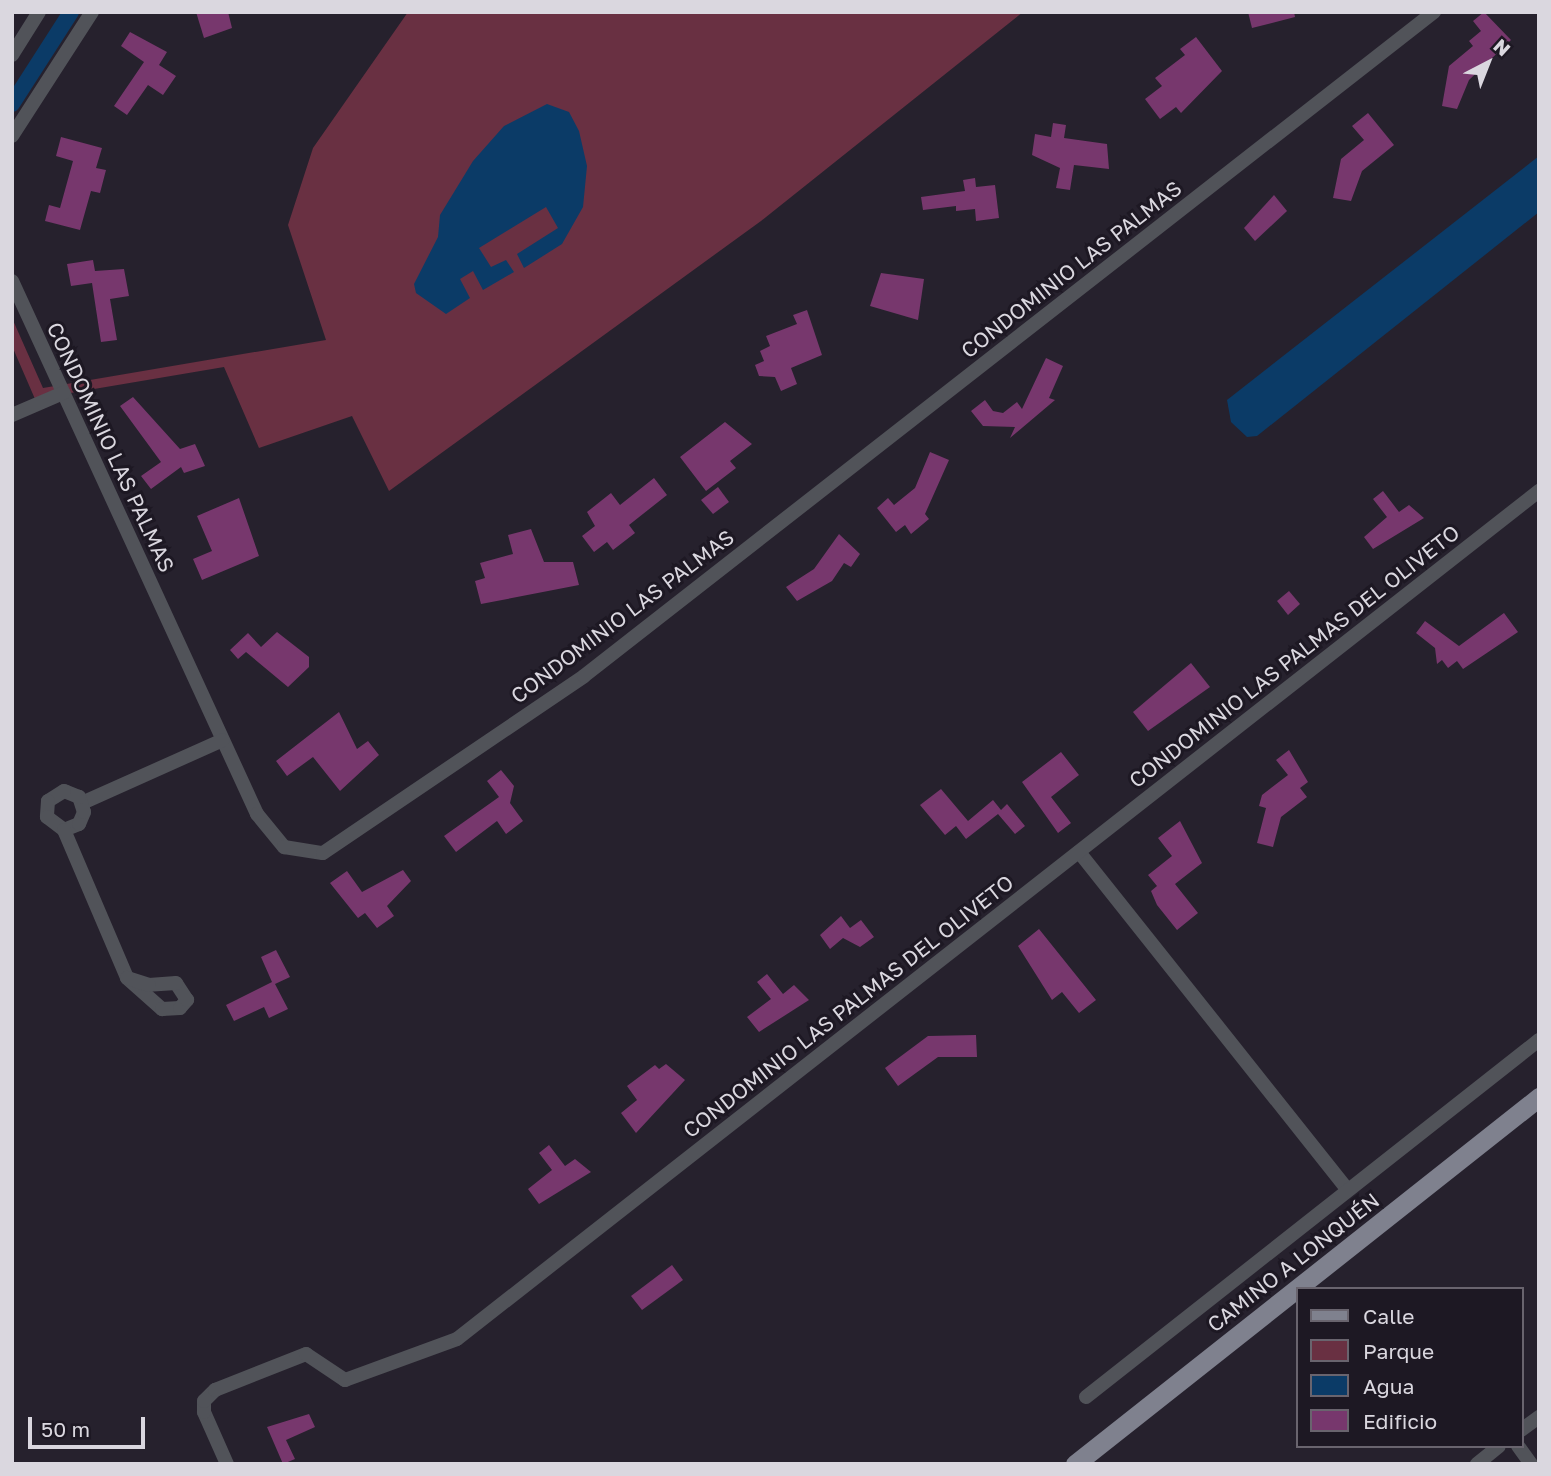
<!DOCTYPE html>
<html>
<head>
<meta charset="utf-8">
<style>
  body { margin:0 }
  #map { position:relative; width:1551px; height:1476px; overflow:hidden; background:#26212d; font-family:"Golos Text",sans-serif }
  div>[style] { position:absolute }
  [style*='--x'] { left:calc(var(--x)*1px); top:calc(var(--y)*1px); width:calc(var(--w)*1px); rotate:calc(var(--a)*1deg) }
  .green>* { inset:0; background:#693042 }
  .water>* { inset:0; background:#0b3b67 }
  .canal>* { height:16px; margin:-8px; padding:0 8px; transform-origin:8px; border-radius:8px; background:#0b3b67 }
  .building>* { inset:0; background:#77376d }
  .minor>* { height:14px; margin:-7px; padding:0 7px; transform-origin:7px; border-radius:7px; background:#515359 }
  .primary>* { height:19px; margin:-9.5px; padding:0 9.5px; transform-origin:9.5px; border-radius:9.5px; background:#7f818e }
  span { translate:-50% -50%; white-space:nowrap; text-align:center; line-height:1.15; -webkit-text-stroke:6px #1d1823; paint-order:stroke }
  .street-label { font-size:21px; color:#dad7df }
  .frame { position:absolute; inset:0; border:14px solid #dad7df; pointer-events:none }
  .legend { position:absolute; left:1296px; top:1287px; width:228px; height:161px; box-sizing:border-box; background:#1d1823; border:2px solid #69646e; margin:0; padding:9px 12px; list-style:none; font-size:21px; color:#dad7df }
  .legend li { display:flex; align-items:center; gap:14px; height:35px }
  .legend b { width:35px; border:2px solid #69646e }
  .north { position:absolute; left:1453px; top:28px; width:70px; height:70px; -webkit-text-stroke:5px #1d1823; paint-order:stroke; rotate:42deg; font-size:19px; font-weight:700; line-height:28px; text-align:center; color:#dad7df }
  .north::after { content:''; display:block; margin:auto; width:24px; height:32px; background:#dad7df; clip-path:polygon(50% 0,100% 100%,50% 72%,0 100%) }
  .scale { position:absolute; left:28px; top:1417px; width:117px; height:32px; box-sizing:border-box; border:4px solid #dad7df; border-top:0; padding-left:9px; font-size:21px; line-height:24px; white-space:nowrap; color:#dad7df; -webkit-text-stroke:5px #1d1823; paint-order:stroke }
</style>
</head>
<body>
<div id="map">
  <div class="green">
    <i style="clip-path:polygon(408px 12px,1023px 12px,761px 221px,389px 491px,352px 416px,259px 448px,224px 367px,35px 399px,12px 346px,12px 318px,43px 388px,326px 340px,288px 225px,313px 148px)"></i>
  </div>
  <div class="water">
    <i style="clip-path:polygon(547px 104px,569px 112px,579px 131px,587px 166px,583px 207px,562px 244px,524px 268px,517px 254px,558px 228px,546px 207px,479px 248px,491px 267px,506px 260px,514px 272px,483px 290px,473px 271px,460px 279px,470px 298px,446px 314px,416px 293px,414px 284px,438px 237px,440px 215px,473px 161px,504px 126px)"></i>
    <i style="clip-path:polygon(1539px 156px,1539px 212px,1257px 436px,1247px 437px,1231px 422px,1227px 400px)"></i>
  </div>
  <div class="canal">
    <i style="--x:12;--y:104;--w:109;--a:-57.3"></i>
  </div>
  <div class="building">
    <i style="clip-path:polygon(196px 12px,228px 12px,232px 28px,204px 38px)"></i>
    <i style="clip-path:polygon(1248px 12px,1294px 12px,1295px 17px,1252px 28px)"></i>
    <i style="clip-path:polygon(1484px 12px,1511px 40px,1469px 80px,1457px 109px,1442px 106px,1449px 66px,1473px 46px,1469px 41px,1481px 31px,1473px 21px)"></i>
    <i style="clip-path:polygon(130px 32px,167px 52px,159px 65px,176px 76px,163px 95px,148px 85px,127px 115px,114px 106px,144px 62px,121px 46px)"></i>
    <i style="clip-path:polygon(1196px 37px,1222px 71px,1181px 113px,1176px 107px,1160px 119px,1145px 99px,1162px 86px,1155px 78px,1185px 55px,1180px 49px)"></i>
    <i style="clip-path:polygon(1368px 113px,1394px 145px,1362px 171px,1351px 201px,1333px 198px,1341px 159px,1364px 140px,1352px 126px)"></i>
    <i style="clip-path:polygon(1053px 123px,1066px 125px,1064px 138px,1107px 144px,1109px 169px,1074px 165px,1070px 190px,1056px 188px,1060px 168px,1032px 155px,1035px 134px,1051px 137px)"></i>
    <i style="clip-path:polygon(61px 137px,102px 148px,96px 168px,106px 170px,100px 193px,91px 191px,80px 230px,45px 221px,49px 205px,60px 208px,73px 161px,56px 156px)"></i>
    <i style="clip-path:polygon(975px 178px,976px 187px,995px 185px,999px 218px,976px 221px,975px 209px,956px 211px,956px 206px,923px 210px,921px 197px,965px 191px,963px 180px)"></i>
    <i style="clip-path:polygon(1274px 195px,1287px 211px,1255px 241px,1244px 228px)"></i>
    <i style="clip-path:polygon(93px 260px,95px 271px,124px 269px,129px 296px,110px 299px,117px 340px,101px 342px,92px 283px,71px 286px,67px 264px)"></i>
    <i style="clip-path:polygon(881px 273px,924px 279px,918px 320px,870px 306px)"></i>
    <i style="clip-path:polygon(807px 310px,822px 355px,791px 368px,797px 384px,781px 391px,775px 377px,759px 376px,755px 365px,764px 361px,760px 351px,770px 346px,766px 336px,797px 324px,793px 315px)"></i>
    <i style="clip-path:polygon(1046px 358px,1063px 366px,1049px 398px,1055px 400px,1010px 438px,1015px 427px,983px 426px,971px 411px,985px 400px,993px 411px,1003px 413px,1017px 402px,1022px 409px)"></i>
    <i style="clip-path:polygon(133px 397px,180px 449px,195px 444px,205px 466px,184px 473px,181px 467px,151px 489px,141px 476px,161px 462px,120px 406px)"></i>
    <i style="clip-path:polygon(725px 422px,752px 444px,730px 461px,736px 468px,706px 491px,680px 457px)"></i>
    <i style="clip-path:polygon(930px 452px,949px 460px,925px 514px,929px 519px,911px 534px,905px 525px,896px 532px,877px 508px,888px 498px,894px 505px,915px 488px)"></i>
    <i style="clip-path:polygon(654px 478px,667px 495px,629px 525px,635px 533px,613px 550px,607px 542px,594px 552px,582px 536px,595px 526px,587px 512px,611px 493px,620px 505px)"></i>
    <i style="clip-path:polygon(718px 487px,729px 502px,713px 514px,701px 500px)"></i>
    <i style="clip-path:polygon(1383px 491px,1399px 512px,1409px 505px,1424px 518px,1373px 549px,1364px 537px,1387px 517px,1373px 499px)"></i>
    <i style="clip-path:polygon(239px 498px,259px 556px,202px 580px,193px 559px,212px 551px,197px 516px)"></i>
    <i style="clip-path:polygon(531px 529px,544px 562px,573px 562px,579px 585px,481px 604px,475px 581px,485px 578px,480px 563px,513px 554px,508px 535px)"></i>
    <i style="clip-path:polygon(839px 534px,860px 554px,851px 567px,844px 563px,832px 581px,797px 601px,786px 587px,814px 569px)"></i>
    <i style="clip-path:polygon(1289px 591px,1300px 604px,1288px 615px,1277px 601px)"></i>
    <i style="clip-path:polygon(1504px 613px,1518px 632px,1463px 669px,1457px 661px,1448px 668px,1442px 660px,1437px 664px,1435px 648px,1416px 633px,1425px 621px,1459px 646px)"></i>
    <i style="clip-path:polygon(277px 632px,309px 657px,309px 667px,288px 687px,246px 652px,238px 659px,230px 650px,248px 633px,261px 647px)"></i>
    <i style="clip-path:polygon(1191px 663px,1210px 687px,1148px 731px,1133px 712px)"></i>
    <i style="clip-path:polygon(339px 712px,357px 749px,368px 741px,379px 755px,340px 791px,313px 757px,287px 776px,276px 761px)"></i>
    <i style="clip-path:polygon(1289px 750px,1308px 782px,1300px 788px,1307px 797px,1281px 817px,1273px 847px,1257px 843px,1266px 808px,1259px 806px,1262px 795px,1288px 775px,1276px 760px)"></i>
    <i style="clip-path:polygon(1061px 752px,1079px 775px,1051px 797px,1071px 823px,1058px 833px,1022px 782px)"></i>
    <i style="clip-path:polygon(501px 770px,514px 786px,510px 803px,523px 821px,506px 834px,497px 821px,456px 852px,444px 836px,499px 797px,487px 781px)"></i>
    <i style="clip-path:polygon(941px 789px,968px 821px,993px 800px,1001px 810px,1007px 804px,1025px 826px,1015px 834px,998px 814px,966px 839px,956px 826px,945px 835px,920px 805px)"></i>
    <i style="clip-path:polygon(1180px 821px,1202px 863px,1175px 884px,1198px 913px,1177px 930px,1157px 905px,1151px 891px,1157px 886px,1148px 875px,1172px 856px,1158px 838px)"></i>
    <i style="clip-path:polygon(403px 870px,411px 881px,387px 906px,394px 916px,377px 928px,365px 913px,358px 918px,330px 883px,347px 871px,362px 892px)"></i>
    <i style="clip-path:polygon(841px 916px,850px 928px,861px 920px,874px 937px,860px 947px,843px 938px,830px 949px,820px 935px)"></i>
    <i style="clip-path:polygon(1039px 929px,1096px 1000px,1079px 1013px,1062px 992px,1052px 1000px,1018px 946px)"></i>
    <i style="clip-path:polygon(276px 950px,290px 977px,275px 984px,288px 1009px,269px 1018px,264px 1007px,234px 1021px,226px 1005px,272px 982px,261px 957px)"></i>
    <i style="clip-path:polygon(767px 974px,783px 994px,794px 985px,809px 1000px,759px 1032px,747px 1017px,771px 999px,757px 982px)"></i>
    <i style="clip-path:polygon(976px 1035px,977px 1057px,938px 1057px,898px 1086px,885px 1068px,928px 1036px)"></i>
    <i style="clip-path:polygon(666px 1064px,685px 1080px,636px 1133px,621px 1113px,637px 1100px,627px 1086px,655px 1065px,659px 1069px)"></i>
    <i style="clip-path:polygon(549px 1145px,565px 1166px,575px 1159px,591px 1172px,539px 1204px,528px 1189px,552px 1170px,539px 1153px)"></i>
    <i style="clip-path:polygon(672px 1265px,683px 1280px,642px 1310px,631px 1296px)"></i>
    <i style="clip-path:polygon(309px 1414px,315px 1427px,286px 1440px,295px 1459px,283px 1464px,267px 1427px)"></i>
  </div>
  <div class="minor">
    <i style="--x:12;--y:55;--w:51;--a:-57.9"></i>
    <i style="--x:12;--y:136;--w:148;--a:-57.2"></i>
    <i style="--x:12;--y:281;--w:587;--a:65.31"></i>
    <i style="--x:257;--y:814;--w:43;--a:50.7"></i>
    <i style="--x:284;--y:847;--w:39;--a:9"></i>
    <i style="--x:323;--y:853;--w:315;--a:-34.1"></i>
    <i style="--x:584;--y:676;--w:1079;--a:-38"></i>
    <i style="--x:12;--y:415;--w:56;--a:-23.3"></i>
    <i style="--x:82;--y:803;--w:154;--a:-24.1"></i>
    <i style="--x:64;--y:830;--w:16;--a:-22"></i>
    <i style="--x:79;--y:824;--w:13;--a:-67"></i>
    <i style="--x:84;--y:812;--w:16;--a:-108"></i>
    <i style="--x:79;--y:797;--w:16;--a:-158"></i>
    <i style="--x:64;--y:791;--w:19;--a:148"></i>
    <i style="--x:48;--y:801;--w:16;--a:94"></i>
    <i style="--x:47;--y:817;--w:21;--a:37"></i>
    <i style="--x:64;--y:830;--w:161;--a:66.9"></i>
    <i style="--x:127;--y:978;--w:47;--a:41.5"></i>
    <i style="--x:162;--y:1009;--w:18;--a:-3"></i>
    <i style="--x:180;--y:1008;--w:11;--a:-49"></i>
    <i style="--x:187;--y:1000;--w:20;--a:-123"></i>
    <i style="--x:176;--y:983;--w:27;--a:176"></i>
    <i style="--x:149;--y:985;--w:23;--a:-162"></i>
    <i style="--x:1079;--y:852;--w:431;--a:51.5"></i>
    <i style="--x:1086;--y:1397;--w:577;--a:-38.24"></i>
    <i style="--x:1521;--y:1430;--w:22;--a:-36"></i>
    <i style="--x:1518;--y:1446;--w:22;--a:54"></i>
    <i style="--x:227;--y:1464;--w:57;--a:-113.9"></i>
    <i style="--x:204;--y:1412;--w:11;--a:-90"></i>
    <i style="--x:204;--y:1401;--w:16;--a:-45"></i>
    <i style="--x:215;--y:1390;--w:98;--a:-21.6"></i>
    <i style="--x:306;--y:1354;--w:47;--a:33.7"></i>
    <i style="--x:345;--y:1380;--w:119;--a:-20.1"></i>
    <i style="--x:457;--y:1339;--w:1375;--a:-38.09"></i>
    <i style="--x:1477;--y:1464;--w:28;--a:-39"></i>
  </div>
  <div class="primary">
    <i style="--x:1075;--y:1464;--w:592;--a:-38.34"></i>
  </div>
  <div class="street-label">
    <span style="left:1071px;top:269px;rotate:-38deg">CONDOMINIO LAS PALMAS</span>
    <span style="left:111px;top:447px;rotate:65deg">CONDOMINIO LAS PALMAS</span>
    <span style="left:622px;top:616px;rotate:-37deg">CONDOMINIO LAS PALMAS</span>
    <span style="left:1294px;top:656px;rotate:-38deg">CONDOMINIO LAS PALMAS DEL OLIVETO</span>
    <span style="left:848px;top:1006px;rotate:-38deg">CONDOMINIO LAS PALMAS DEL OLIVETO</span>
    <span style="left:1293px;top:1262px;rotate:-38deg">CAMINO A LONQUÉN</span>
  </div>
  <div class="frame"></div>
  <ul class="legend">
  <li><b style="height:9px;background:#7f818e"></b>Calle</li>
  <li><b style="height:19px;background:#693042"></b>Parque</li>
  <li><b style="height:19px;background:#0b3b67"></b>Agua</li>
  <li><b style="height:19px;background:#77376d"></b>Edificio</li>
  </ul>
  <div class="north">N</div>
  <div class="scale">50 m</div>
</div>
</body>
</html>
